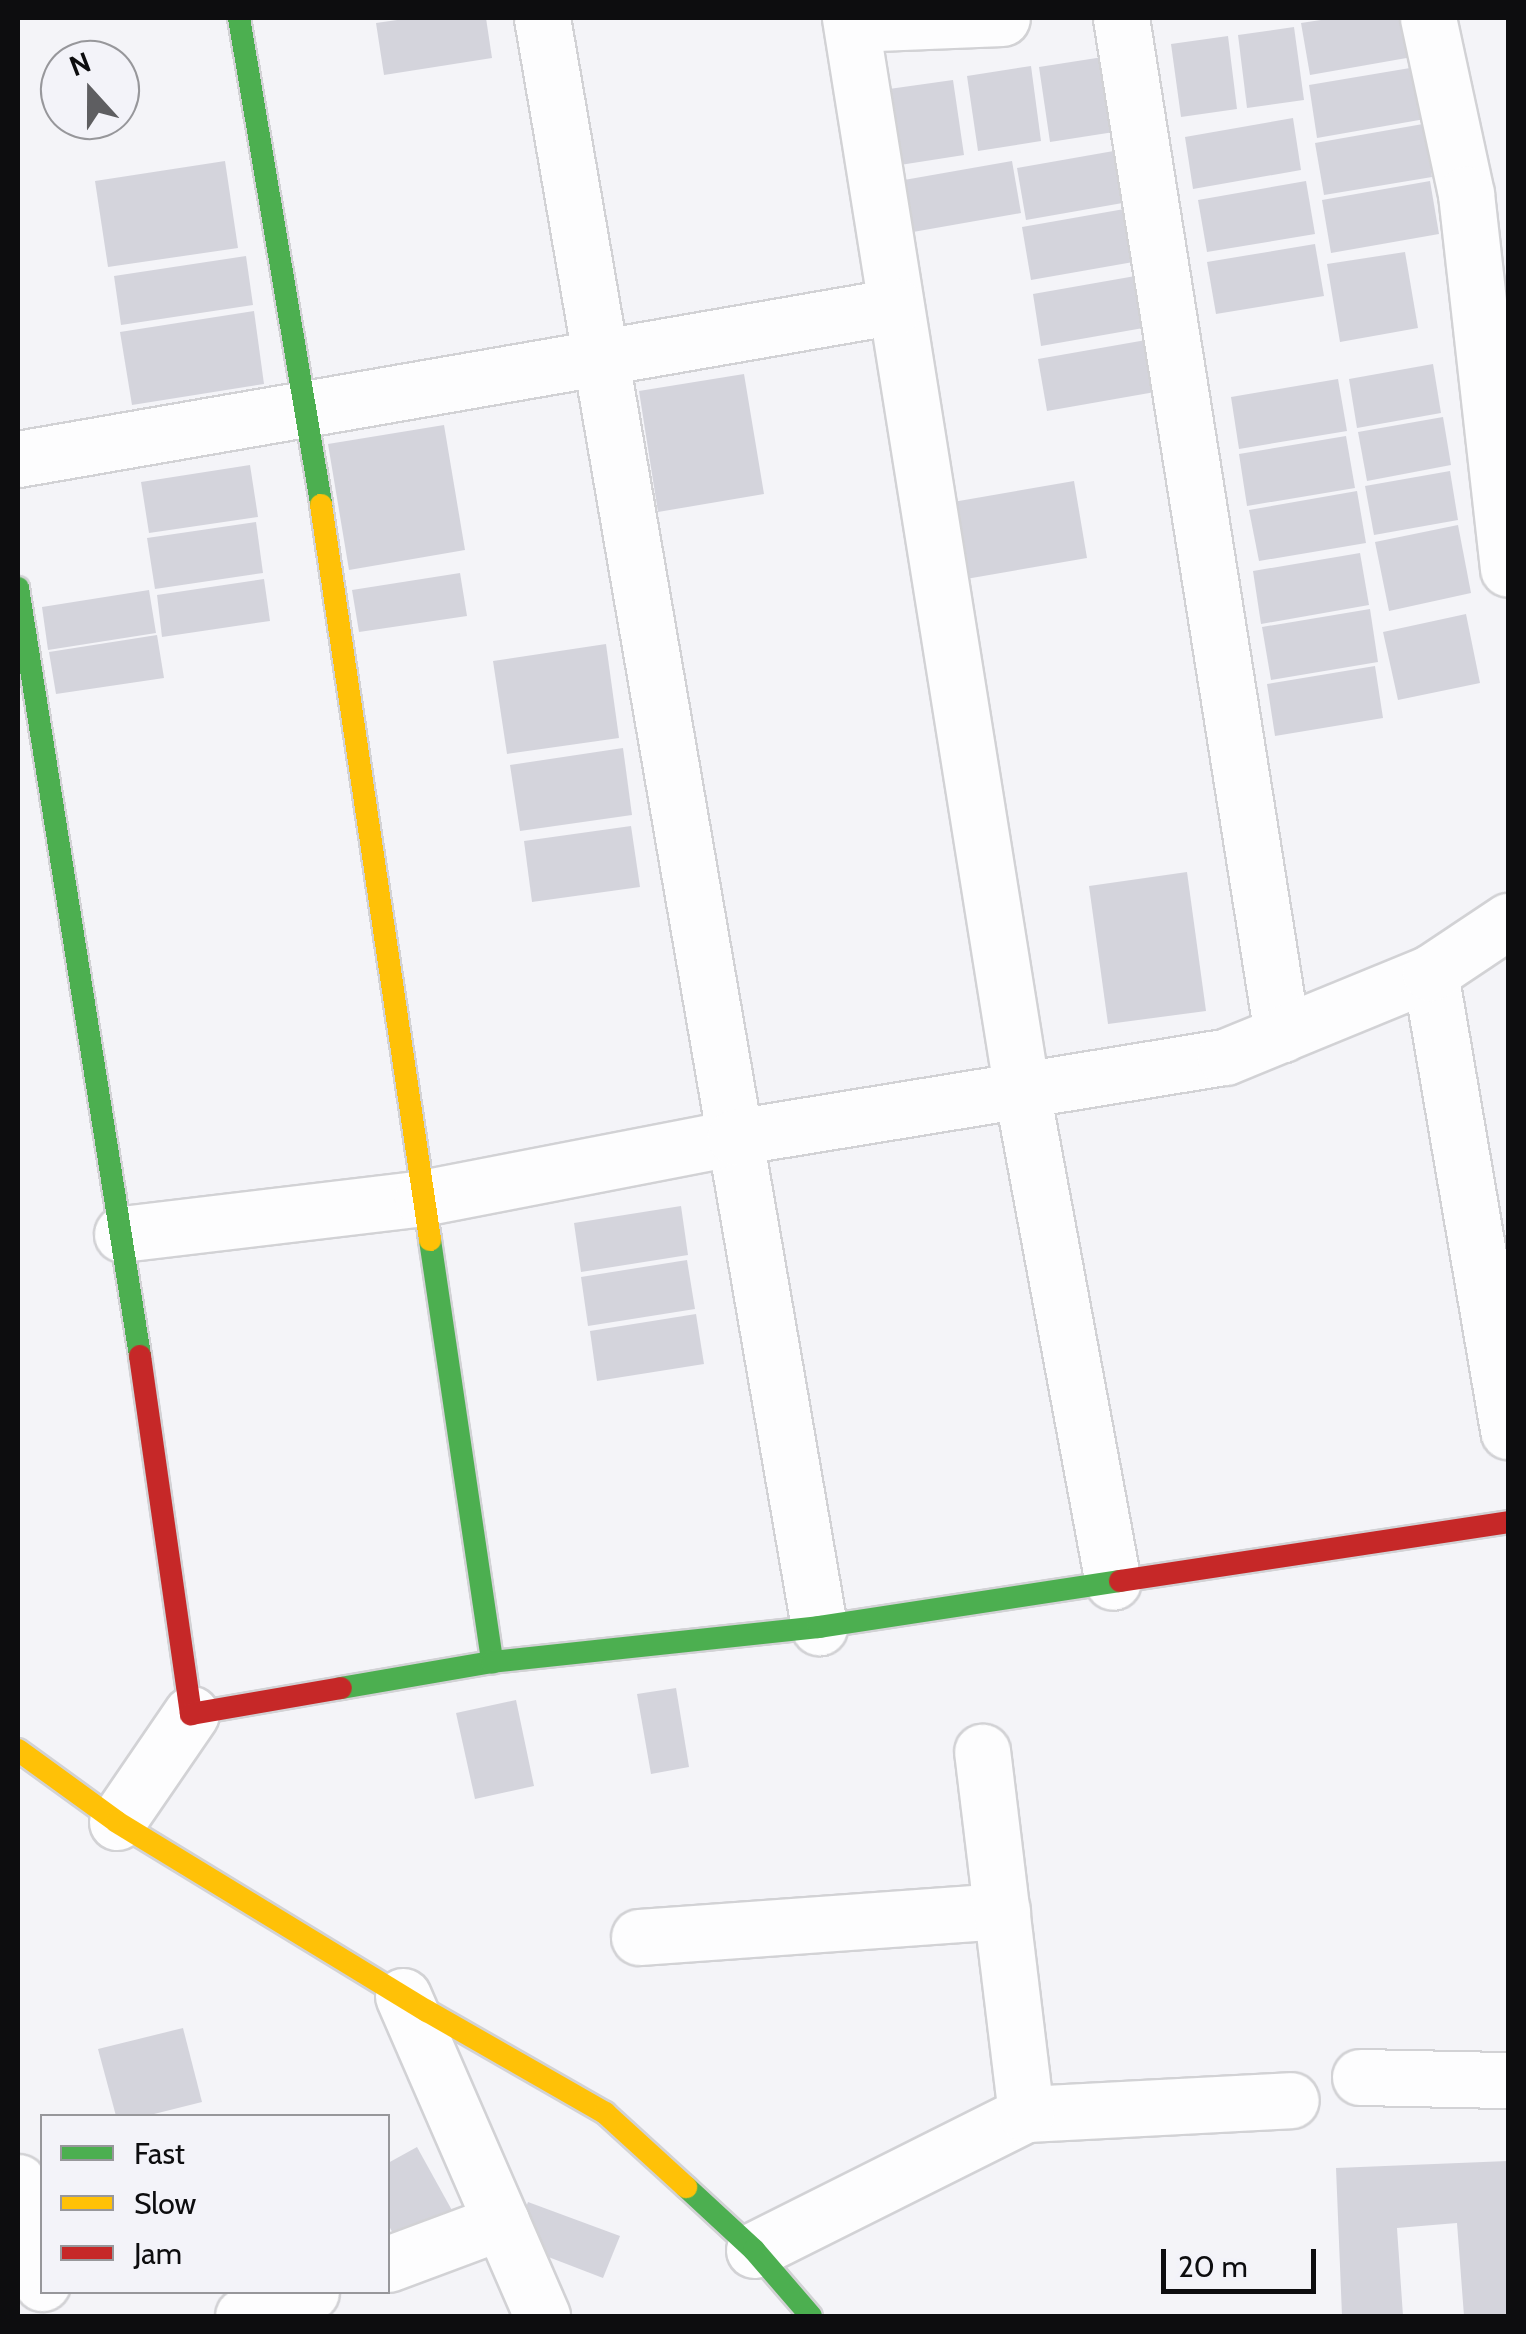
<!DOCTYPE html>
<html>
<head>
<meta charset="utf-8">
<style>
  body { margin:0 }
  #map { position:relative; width:1526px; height:2334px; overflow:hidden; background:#f4f4f8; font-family:Cabin,sans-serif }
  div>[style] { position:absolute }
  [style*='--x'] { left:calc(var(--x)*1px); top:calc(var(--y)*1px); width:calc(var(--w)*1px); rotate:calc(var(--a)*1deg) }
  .building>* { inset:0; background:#d4d4dc }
  .roads { filter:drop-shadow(2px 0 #d2d2d5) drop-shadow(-2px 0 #d2d2d5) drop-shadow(0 2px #d2d2d5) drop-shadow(0 -2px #d2d2d5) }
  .street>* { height:55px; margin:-27.5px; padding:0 27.5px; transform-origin:27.5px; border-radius:27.5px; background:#fdfdfe }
  .fast>* { height:22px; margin:-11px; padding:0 11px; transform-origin:11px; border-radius:11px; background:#4caf50 }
  .slow>* { height:22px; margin:-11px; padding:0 11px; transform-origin:11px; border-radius:11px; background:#ffc107 }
  .jam>* { height:22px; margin:-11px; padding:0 11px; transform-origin:11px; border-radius:11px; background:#c62828 }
  span { translate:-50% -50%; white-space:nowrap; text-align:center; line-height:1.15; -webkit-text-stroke:8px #f3f3f9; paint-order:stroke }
  .frame { position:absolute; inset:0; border:20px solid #0d0d0f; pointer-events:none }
  .legend { position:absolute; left:40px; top:2114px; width:350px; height:180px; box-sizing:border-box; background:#f3f3f9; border:2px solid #97979b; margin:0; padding:12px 18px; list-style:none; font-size:30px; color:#0d0d0f }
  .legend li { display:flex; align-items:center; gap:20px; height:50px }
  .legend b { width:50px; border:2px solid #97979b }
  .north { position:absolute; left:40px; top:40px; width:100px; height:100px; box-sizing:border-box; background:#f3f3f9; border:2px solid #97979b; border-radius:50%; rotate:339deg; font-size:28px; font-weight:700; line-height:40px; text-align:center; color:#0d0d0f }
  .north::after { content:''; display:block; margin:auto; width:35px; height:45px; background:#5e5e61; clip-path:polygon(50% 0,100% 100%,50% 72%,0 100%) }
  .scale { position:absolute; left:1161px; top:2249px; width:155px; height:45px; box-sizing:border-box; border:5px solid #0d0d0f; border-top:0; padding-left:12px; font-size:30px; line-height:35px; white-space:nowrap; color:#0d0d0f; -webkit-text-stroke:8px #f3f3f9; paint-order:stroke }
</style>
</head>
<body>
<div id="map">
  <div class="building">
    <i style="clip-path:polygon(411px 18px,486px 18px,492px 58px,384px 75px,376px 23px)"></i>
    <i style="clip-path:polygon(1334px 18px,1411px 18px,1418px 56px,1310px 75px,1301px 23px)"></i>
    <i style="clip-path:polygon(1294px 27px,1304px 100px,1247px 108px,1238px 35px)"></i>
    <i style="clip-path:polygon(1228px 36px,1237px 109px,1181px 117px,1171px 44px)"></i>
    <i style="clip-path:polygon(1103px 57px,1114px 132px,1050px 142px,1039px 67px)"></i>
    <i style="clip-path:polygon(1031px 66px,1041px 141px,978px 151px,967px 76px)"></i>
    <i style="clip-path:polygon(1416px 67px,1425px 119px,1317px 138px,1309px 85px)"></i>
    <i style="clip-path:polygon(953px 80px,964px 155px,900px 165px,889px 89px)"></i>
    <i style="clip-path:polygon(1293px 118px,1301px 170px,1193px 189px,1185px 137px)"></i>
    <i style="clip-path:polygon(1423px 124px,1432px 177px,1324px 195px,1315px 143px)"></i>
    <i style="clip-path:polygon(1125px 149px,1134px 201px,1026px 220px,1017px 168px)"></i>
    <i style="clip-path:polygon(225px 161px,238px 248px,108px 267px,95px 181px)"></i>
    <i style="clip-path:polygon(1012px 161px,1021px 213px,913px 232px,904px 180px)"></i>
    <i style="clip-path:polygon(1306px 181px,1315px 234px,1207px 252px,1198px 200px)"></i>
    <i style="clip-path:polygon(1430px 181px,1439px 234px,1331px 253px,1322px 200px)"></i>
    <i style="clip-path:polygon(1130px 208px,1139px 261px,1031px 280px,1022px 227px)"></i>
    <i style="clip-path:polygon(1315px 244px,1324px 296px,1216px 314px,1207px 262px)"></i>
    <i style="clip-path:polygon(1405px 252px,1418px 328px,1340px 342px,1327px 264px)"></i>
    <i style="clip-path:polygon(246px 256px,253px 305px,121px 325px,114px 276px)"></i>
    <i style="clip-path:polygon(1141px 275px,1149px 327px,1041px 346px,1033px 294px)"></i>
    <i style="clip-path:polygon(254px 311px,264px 384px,132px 405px,120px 332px)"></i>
    <i style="clip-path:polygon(1146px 340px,1155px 392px,1047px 411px,1038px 359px)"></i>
    <i style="clip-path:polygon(1433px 364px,1441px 413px,1357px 428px,1349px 379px)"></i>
    <i style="clip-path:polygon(744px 374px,764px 494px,658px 512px,639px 391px)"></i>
    <i style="clip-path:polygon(1338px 379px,1347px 431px,1239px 449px,1231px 397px)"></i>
    <i style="clip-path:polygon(1443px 417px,1451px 465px,1367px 481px,1358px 432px)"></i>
    <i style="clip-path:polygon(444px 425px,465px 550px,349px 570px,328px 444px)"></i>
    <i style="clip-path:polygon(1346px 436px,1355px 488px,1247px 506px,1239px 454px)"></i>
    <i style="clip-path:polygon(250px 465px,258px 517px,149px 533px,141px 482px)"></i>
    <i style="clip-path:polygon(1450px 471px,1458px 520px,1374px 535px,1365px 486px)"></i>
    <i style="clip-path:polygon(1074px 481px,1087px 558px,966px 579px,953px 502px)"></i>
    <i style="clip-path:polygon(1357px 491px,1366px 543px,1259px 561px,1249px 510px)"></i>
    <i style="clip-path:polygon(256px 522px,263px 573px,155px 589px,147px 538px)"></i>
    <i style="clip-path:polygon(1458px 525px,1471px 593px,1389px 611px,1375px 542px)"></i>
    <i style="clip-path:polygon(1360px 553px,1369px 605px,1261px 624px,1253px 571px)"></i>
    <i style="clip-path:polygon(460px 573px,467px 616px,359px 632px,352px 590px)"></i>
    <i style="clip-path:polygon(264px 579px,270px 621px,162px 637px,157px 595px)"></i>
    <i style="clip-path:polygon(149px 590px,156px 633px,48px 650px,42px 607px)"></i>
    <i style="clip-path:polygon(1370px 609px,1378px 662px,1271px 680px,1262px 627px)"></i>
    <i style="clip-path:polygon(1466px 614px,1480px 683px,1398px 700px,1383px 632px)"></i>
    <i style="clip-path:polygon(157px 635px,164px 678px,56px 694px,49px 652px)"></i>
    <i style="clip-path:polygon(606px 644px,619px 738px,507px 754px,493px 661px)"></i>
    <i style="clip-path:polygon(1375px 666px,1383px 718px,1275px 736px,1267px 684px)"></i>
    <i style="clip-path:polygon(623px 748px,632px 815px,520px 831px,510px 765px)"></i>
    <i style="clip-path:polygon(631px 826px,640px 887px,532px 902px,524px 841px)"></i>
    <i style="clip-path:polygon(1187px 872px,1206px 1011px,1108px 1024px,1089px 886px)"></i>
    <i style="clip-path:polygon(681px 1206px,688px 1255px,581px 1272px,574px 1223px)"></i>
    <i style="clip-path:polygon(687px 1260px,695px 1309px,588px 1326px,581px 1277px)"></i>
    <i style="clip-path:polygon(696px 1314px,704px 1364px,597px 1381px,590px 1331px)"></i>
    <i style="clip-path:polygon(676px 1688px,689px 1767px,651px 1774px,637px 1694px)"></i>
    <i style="clip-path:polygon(516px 1700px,534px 1786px,475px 1799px,456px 1713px)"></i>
    <i style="clip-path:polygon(183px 2028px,202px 2102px,146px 2116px,116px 2116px,98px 2049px)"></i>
    <i style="clip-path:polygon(417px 2147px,459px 2223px,403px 2253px,388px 2224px,388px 2163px)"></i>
    <i style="clip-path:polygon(1508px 2161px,1508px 2316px,1464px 2316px,1457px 2223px,1397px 2228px,1403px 2316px,1342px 2316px,1336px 2168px)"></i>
    <i style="clip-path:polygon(528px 2202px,620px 2236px,603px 2278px,512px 2243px)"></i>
  </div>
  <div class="roads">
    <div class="street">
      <i style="--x:542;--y:18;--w:1633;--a:80.23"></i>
      <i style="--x:850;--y:18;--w:1088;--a:80.9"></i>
      <i style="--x:1022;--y:1092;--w:498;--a:79.5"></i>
      <i style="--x:1121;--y:18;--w:1029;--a:81"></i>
      <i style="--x:1428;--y:18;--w:180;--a:77.8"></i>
      <i style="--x:1466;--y:194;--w:377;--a:83.6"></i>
      <i style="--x:852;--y:24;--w:150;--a:-2.3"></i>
      <i style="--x:18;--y:459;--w:891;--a:-9.89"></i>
      <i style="--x:1430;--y:973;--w:465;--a:80.3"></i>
      <i style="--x:122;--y:1234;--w:302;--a:-6.8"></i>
      <i style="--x:422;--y:1198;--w:319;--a:-11"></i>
      <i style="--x:735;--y:1137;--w:496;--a:-9.3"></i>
      <i style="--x:1225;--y:1057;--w:222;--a:-22.3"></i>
      <i style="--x:1430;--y:973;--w:94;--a:-33.7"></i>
      <i style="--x:117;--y:1822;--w:131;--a:-55.6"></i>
      <i style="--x:639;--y:1937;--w:364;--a:-4.1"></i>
      <i style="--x:403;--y:1996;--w:349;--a:66.5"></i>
      <i style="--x:1360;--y:2077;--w:148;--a:1.2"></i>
      <i style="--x:1026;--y:2114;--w:265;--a:-3"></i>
      <i style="--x:18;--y:2182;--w:104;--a:76.6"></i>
      <i style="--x:754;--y:2250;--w:304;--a:-26.6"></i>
      <i style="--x:1026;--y:2114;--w:365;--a:-96.9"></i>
      <i style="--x:388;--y:2264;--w:121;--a:-20.4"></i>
      <i style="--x:243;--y:2316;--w:72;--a:-19.4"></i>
    </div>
    <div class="fast">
      <i style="--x:239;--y:18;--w:494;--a:80.4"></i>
      <i style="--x:18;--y:588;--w:778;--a:80.97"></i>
      <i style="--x:430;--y:1240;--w:427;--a:81.6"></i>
      <i style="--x:341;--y:1688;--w:153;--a:-9.8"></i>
      <i style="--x:492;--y:1662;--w:329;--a:-6.1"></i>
      <i style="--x:819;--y:1627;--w:304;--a:-8.7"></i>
      <i style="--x:686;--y:2187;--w:93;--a:42.8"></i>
      <i style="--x:754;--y:2250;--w:87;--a:49.2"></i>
    </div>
    <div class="slow">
      <i style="--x:321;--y:505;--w:743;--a:81.56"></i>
      <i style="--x:18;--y:1750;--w:122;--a:36"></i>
      <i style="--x:117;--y:1822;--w:363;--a:31.4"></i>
      <i style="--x:427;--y:2011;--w:205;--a:29.8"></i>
      <i style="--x:605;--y:2113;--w:110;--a:42.4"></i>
    </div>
    <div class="jam">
      <i style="--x:140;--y:1356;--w:362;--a:81.9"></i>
      <i style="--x:191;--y:1714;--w:152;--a:-9.8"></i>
      <i style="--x:1120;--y:1581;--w:392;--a:-8.6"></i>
    </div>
  </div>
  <div class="frame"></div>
  <ul class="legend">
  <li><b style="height:12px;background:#4caf50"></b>Fast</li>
  <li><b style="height:12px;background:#ffc107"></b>Slow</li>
  <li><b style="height:12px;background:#c62828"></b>Jam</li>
  </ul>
  <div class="north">N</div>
  <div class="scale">20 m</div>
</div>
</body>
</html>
